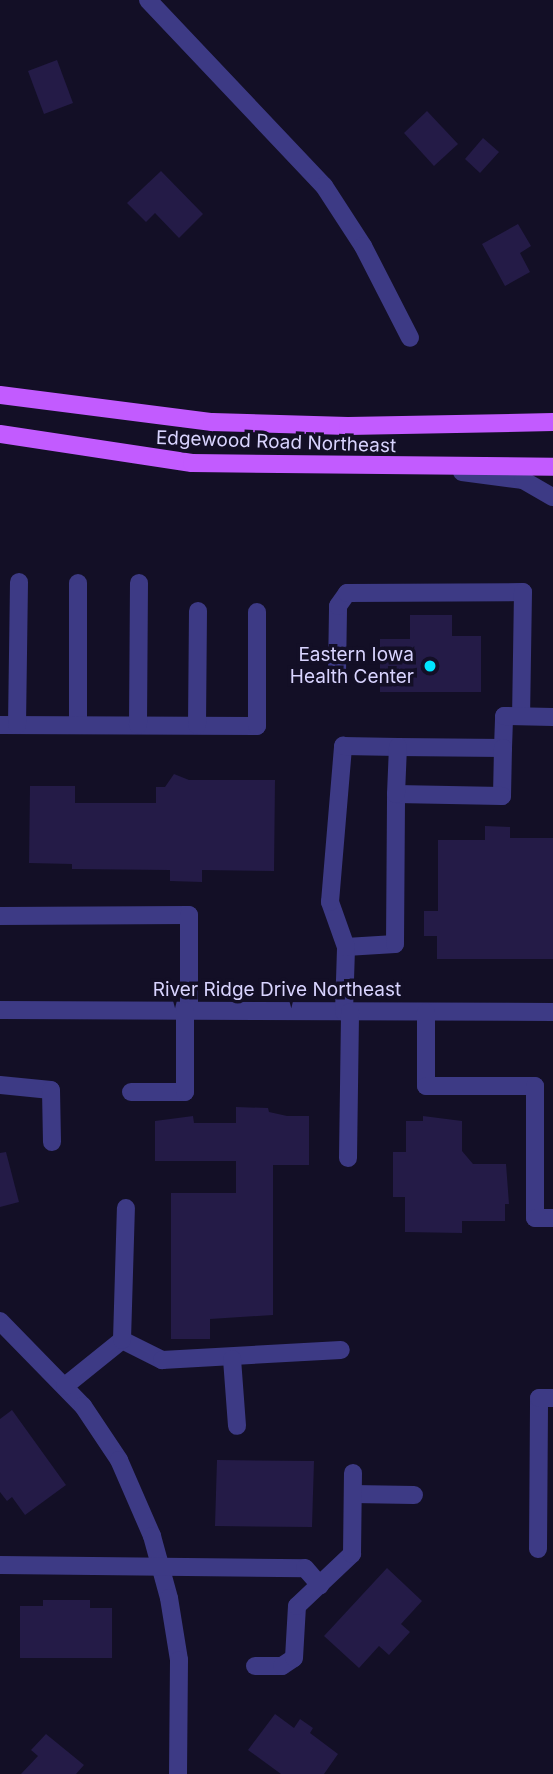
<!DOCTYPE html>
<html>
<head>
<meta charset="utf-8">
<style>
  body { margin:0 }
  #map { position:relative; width:553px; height:1774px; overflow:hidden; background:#130f26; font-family:Inter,sans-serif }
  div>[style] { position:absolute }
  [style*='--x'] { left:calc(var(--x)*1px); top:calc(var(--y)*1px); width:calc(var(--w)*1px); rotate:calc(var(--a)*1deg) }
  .building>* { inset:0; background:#241b47 }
  .minor>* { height:18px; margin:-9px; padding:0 9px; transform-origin:9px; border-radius:9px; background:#3d3a85 }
  .major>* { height:18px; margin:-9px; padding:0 9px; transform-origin:9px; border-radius:9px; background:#c25bff }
  .dots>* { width:19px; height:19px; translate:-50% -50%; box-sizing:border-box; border:4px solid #130f26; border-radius:50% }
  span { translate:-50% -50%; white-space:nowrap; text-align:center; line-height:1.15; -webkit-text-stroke:7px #130f26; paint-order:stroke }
  .street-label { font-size:19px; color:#d9d4ff }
  .poi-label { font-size:19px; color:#d9d4ff }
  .right { translate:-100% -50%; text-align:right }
</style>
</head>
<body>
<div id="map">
  <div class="building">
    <i style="clip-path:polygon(57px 60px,73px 103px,44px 114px,28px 71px)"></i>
    <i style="clip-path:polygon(427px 111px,458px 144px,434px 166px,404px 133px)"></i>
    <i style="clip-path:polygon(483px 138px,499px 152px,480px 173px,465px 159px)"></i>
    <i style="clip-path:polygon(161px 171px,203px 214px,179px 238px,155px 213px,146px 222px,127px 203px)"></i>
    <i style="clip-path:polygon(518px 224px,531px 246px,520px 253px,530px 272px,505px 286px,482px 244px)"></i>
    <i style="clip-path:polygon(410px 615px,452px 615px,452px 636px,481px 636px,481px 692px,380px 692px,380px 639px,410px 639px)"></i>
    <i style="clip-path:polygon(174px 774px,189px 780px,275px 780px,274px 871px,202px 870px,202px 882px,170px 881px,170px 870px,72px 869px,72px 864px,29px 863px,30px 786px,75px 786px,75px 803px,156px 803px,156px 787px,165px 787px)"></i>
    <i style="clip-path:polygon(485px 826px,510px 827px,510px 838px,553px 838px,553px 959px,437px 959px,437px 936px,424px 936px,424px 911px,438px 911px,438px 840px,485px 840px)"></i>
    <i style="clip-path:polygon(236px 1107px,268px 1108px,269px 1112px,287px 1116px,309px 1116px,309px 1165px,273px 1165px,273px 1315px,210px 1319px,210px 1339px,171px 1339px,171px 1193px,236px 1193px,236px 1161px,155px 1161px,155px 1121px,193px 1116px,194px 1123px,236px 1123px)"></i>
    <i style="clip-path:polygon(423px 1116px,462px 1121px,462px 1151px,473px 1164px,506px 1164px,509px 1204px,505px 1204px,505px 1221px,462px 1221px,462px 1233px,405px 1232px,405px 1197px,393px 1197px,393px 1152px,406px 1152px,406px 1121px,423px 1121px)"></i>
    <i style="clip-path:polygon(6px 1152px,19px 1202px,0 1207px,0 1153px)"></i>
    <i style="clip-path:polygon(12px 1410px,66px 1485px,25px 1515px,12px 1497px,7px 1501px,0 1492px,0 1419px)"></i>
    <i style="clip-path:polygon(217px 1460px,314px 1461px,312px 1527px,215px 1526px)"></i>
    <i style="clip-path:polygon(387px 1568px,422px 1601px,401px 1624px,410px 1632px,389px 1655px,379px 1646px,359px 1668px,324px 1636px)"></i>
    <i style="clip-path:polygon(43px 1600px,90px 1600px,90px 1608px,112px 1608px,112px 1658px,20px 1658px,20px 1606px,43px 1606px)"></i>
    <i style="clip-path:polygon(275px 1714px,294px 1728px,300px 1719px,313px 1728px,310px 1733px,338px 1754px,324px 1774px,281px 1774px,248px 1750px)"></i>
    <i style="clip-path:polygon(46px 1734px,84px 1765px,76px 1774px,21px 1774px,38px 1756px,31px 1750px)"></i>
  </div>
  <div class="minor">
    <i style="--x:148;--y:0;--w:256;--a:46.6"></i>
    <i style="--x:324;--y:186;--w:72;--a:57"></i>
    <i style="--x:363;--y:246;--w:103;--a:62.9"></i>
    <i style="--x:462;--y:472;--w:62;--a:7.5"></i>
    <i style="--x:523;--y:480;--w:34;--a:30"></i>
    <i style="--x:78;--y:583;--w:142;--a:90"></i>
    <i style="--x:337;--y:673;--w:67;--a:-89.1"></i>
    <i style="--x:338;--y:606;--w:16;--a:-55"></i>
    <i style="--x:347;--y:593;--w:176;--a:-0.3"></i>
    <i style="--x:523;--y:592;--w:124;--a:90.9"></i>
    <i style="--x:0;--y:725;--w:257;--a:0.2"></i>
    <i style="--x:257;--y:726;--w:114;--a:-90"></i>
    <i style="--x:17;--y:725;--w:143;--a:-89.2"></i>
    <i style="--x:138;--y:725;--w:142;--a:-89.6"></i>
    <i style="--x:197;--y:725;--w:114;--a:-89.5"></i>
    <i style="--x:503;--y:748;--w:32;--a:-88"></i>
    <i style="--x:504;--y:716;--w:49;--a:1.2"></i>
    <i style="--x:0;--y:916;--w:189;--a:-0.3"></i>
    <i style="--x:189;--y:915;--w:96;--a:90"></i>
    <i style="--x:346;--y:947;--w:49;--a:-3.5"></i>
    <i style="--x:395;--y:944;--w:150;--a:-89.6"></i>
    <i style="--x:0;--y:1010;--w:553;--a:0.21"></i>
    <i style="--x:344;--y:1012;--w:65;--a:-88.2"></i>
    <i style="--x:346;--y:947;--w:48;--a:-109.6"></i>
    <i style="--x:330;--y:902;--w:157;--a:-85.2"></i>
    <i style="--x:343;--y:746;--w:55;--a:1"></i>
    <i style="--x:398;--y:747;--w:105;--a:0.5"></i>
    <i style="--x:503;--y:748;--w:48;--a:91.2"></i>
    <i style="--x:502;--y:796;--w:106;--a:-178.9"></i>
    <i style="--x:396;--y:794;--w:47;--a:-87.6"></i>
    <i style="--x:426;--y:1012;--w:74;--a:90"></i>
    <i style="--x:426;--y:1086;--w:109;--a:0"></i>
    <i style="--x:535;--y:1086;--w:132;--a:90"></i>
    <i style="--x:535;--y:1218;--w:18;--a:0"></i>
    <i style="--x:0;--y:1085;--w:51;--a:5.6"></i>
    <i style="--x:51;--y:1090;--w:52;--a:88.9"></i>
    <i style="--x:131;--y:1092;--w:54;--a:0"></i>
    <i style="--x:185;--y:1092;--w:81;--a:-90"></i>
    <i style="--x:348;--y:1158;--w:146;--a:-89.2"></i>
    <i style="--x:0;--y:1321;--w:119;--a:45.7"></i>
    <i style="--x:83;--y:1406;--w:65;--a:56.3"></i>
    <i style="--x:119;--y:1460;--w:83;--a:66.5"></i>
    <i style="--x:152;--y:1536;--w:64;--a:74.7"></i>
    <i style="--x:169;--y:1598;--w:63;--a:80.8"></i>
    <i style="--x:179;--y:1660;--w:114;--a:90.5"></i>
    <i style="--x:122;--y:1340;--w:45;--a:26.6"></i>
    <i style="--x:162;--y:1360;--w:179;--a:-3.2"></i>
    <i style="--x:232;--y:1359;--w:67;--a:85.7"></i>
    <i style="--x:65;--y:1386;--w:73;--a:-38.9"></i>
    <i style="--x:122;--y:1340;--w:132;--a:-88.3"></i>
    <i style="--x:353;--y:1494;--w:61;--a:0.9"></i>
    <i style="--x:538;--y:1549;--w:151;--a:-89.6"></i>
    <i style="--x:539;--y:1398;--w:14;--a:0"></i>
    <i style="--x:0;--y:1565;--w:305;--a:0.6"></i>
    <i style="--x:305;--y:1568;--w:23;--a:49"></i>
    <i style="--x:255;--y:1666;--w:27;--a:0"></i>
    <i style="--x:282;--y:1666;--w:14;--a:-34"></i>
    <i style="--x:294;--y:1658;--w:52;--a:-86.7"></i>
    <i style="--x:297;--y:1606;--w:76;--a:-43.4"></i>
    <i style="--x:352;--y:1554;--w:81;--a:-89.3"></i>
  </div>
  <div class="major">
    <i style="--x:0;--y:395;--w:214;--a:7.3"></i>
    <i style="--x:212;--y:422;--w:136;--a:1.7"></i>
    <i style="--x:348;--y:426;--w:205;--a:-1.1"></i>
    <i style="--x:0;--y:434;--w:194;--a:8.6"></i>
    <i style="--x:192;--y:463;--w:361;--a:0.6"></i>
  </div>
  <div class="dots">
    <i style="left:430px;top:666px;background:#00e5ff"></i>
  </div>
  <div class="street-label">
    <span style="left:276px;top:442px;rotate:2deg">Edgewood Road Northeast</span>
    <span style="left:277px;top:990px">River Ridge Drive Northeast</span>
  </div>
  <div class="poi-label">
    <span class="right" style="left:414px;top:666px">Eastern Iowa<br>Health Center</span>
  </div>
</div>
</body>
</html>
